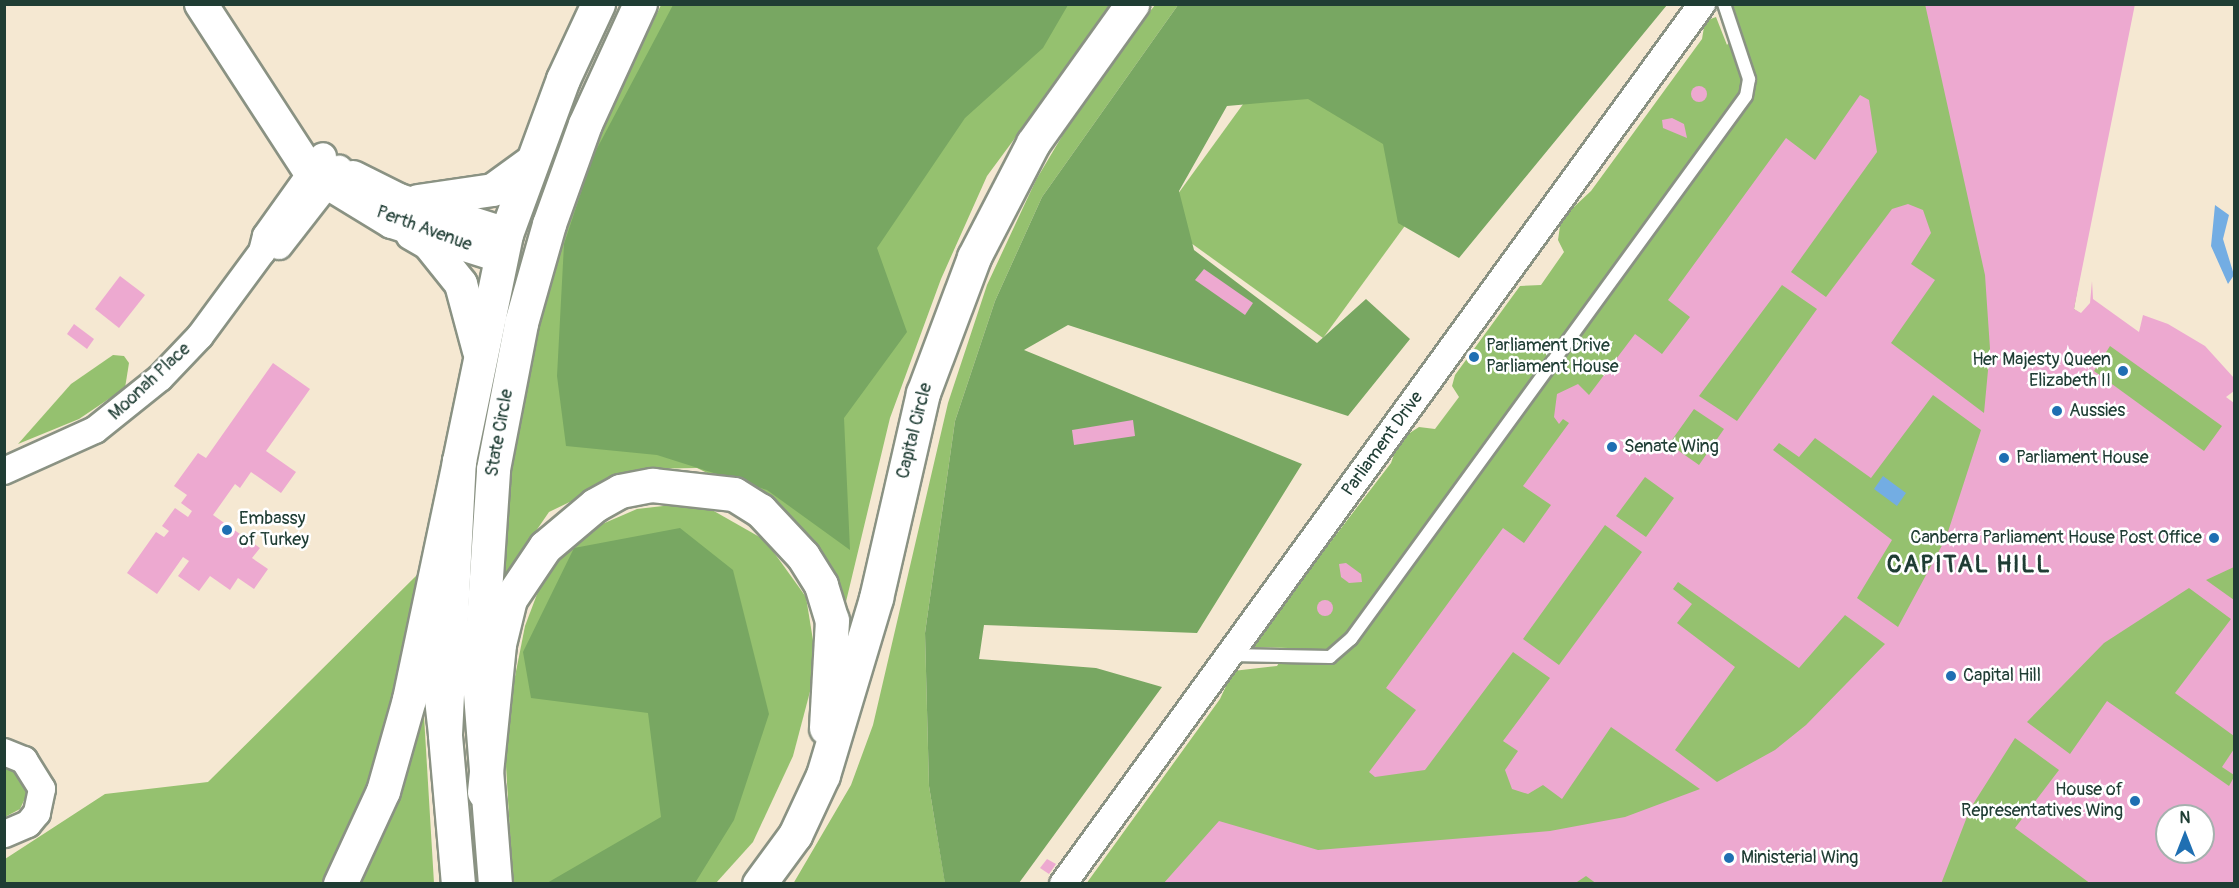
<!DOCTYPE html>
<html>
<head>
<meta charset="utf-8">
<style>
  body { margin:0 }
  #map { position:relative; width:2239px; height:888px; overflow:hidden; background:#f5e8d2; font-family:Pangolin,sans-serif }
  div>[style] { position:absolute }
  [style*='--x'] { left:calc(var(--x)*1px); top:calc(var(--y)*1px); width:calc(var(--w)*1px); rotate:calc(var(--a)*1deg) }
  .green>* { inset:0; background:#95c16f }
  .forest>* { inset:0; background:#78a762 }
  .water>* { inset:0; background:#73ade3 }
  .building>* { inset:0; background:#eda9d0 }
  .round { border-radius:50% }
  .roads { filter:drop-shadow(2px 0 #8a9283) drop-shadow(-2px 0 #8a9283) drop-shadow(0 2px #8a9283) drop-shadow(0 -2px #8a9283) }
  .service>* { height:12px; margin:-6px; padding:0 6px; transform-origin:6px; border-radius:6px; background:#fff }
  .minor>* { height:26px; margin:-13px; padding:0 13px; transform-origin:13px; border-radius:13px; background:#fff }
  .tertiary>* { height:32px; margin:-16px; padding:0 16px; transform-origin:16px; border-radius:16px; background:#fff }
  .primary>* { height:33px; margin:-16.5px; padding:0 16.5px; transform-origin:16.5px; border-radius:16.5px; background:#fff }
  .motorway>* { height:33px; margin:-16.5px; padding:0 16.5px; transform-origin:16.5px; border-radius:16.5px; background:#fff }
  .dots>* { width:16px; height:16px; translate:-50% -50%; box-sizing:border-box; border:3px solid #fff; border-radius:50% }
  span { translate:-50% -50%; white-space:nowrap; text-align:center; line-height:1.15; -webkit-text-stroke:5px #fff; paint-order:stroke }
  .street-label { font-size:18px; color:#1f3d34 }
  .poi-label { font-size:18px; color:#1f3d34 }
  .left { translate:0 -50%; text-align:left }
  .right { translate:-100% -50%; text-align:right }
  .district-label { font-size:24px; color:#1f3d34; font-weight:700; letter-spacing:1.5px }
  .frame { position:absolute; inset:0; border:6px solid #1f3d34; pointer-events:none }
  .north { position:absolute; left:2155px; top:804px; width:60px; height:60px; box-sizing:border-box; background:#fff; border:2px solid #a5b1ae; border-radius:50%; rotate:0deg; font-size:16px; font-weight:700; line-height:24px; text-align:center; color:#1f3d34 }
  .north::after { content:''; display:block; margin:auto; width:21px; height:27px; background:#1f6fb2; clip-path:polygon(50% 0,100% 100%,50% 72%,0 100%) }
</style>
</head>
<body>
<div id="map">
  <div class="green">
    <i style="clip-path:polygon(661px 5px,1113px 5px,987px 176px,941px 279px,890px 418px,844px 610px,777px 507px,697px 468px,638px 469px,549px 512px,501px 582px,504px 511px,520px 400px,570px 194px)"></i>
    <i style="clip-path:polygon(1155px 5px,1178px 5px,1042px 197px,995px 301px,955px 421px,925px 633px,929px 786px,945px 883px,793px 884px,851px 785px,873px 725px,948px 403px,987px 285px,1036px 180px,1090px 89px)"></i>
    <i style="clip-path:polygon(evenodd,1733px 5px,2126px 5px,2074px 309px,2234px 426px,2234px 883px,1086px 884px,1220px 699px,1233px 671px,1277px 666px,1288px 648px,1250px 647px,1391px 463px,1399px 440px,1419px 427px,1435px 429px,1459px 397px,1452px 386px,1455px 375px,1520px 286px,1541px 285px,1564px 252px,1558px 240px,1561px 219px,1591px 191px,1702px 39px,1705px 21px,1716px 17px,1727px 45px,1740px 27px,1733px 5px,2167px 816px,2203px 816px,2203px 852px,2167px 852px,2167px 816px)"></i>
    <i style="clip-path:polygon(1278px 56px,1442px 175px,1323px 338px,1159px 220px)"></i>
    <i style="clip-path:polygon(113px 355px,124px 356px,129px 363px,125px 388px,79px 419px,18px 444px,71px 384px)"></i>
    <i style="clip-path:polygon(698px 502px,765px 540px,806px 597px,817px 665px,793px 756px,753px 842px,716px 883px,513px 884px,504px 732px,525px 626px,545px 573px,593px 528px,637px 509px)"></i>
    <i style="clip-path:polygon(418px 574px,399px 667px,424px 716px,434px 883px,5px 884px,5px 859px,105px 794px,208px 782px)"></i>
    <i style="clip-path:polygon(5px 764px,25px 782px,28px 792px,20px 809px,5px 817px)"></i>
  </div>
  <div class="forest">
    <i style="clip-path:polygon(673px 5px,1068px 5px,1043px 48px,965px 118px,877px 248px,907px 332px,844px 418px,850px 550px,767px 490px,657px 455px,566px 446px,557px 376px,564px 244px,593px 156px)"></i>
    <i style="clip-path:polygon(1178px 5px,1667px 5px,1459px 258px,1398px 223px,1383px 144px,1308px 99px,1227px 106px,1179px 191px,1194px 250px,1317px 343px,1366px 299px,1410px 339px,1348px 416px,1068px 325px,1024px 350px,1302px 464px,1197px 633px,984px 625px,979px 659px,1096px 668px,1162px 687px,1019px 883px,945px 884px,929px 786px,925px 633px,955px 421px,995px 301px,1042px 197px)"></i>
    <i style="clip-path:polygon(680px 528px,733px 570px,769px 714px,734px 820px,695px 883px,547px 883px,661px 817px,648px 713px,531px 698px,523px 652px,574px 548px)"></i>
  </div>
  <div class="water">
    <i style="clip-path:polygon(2215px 205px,2229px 215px,2223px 239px,2234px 275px,2228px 284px,2211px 246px)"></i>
    <i style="clip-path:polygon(1883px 476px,1906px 493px,1897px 506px,1874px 489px)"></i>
  </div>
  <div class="building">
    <i style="clip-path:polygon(evenodd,1925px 4px,2135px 4px,2074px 309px,2081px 313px,2090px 303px,2092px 281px,2093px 299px,2139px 332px,2143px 315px,2168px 324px,2205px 346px,2234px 378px,2234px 391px,2226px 397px,2234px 403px,2234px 567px,2206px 580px,2234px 600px,2234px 736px,2175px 693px,2231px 619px,2189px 588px,2104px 643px,2027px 722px,2070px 754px,2107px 701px,2229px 786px,2234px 777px,2234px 884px,2091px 884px,2015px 828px,2059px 770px,2015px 738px,1970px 809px,1941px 884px,1597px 884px,1586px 876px,1574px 884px,1163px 884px,1219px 821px,1318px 850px,1550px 831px,1625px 817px,1700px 789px,1611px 727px,1562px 799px,1543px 785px,1528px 794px,1512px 789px,1505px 770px,1518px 751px,1503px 741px,1550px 678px,1513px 652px,1425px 770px,1375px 777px,1369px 772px,1416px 710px,1386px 688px,1503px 528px,1524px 543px,1551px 505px,1523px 486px,1569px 423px,1563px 419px,1559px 424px,1554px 417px,1557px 394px,1578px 384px,1589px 395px,1635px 334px,1662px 354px,1690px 317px,1668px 300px,1786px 138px,1815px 160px,1860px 95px,1869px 100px,1877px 152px,1791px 272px,1826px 297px,1892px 209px,1908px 204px,1923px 210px,1931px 233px,1911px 264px,1935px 280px,1891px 343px,1984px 413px,1990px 349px,1985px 275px,1925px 4px,1782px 285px,1817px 309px,1737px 421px,1699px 396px,1782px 285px,1925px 4px,2110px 346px,2222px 426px,2204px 451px,2094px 371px,2110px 346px,1925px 4px,1933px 395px,1981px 430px,1946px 538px,1898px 627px,1857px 598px,1892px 540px,1773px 450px,1779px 443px,1799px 457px,1815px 438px,1871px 478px,1933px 395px,1925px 4px,1694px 409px,1724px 429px,1699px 465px,1669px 444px,1694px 409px,1925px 4px,1645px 477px,1674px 498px,1646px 537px,1616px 516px,1645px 477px,1925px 4px,1605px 525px,1642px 552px,1559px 665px,1523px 639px,1605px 525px,1925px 4px,1678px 582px,1799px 668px,1845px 615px,1885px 644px,1806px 725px,1775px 750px,1717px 782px,1675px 750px,1735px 667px,1677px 623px,1692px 604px,1673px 589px,1678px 582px,1925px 4px,2167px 816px,2203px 816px,2203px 852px,2167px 852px,2167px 816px)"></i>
    <i class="round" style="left:1691px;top:86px;width:16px;height:16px"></i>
    <i style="clip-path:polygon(1672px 118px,1684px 124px,1687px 138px,1663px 128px,1662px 120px)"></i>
    <i style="clip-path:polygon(1204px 269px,1253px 303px,1245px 315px,1195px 280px)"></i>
    <i style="clip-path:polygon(120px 276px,145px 295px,119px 328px,95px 309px)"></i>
    <i style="clip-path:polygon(74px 324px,94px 339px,87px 349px,67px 334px)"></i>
    <i style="clip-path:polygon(273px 363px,310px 389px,266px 451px,296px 472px,281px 493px,251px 472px,240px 488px,235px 484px,213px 515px,260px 548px,252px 558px,268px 569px,254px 589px,238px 578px,230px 590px,210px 576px,199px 591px,178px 576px,189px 561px,183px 557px,157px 594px,127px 573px,156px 532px,164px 537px,169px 531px,162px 526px,175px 508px,188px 517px,192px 511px,181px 503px,187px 495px,174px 486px,198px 453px,206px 458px)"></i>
    <i style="clip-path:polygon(1133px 420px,1135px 436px,1074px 445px,1072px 430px)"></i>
    <i style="clip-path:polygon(1346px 563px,1361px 574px,1362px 582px,1349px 583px,1341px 577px,1339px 564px)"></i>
    <i class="round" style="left:1317px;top:600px;width:16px;height:16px"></i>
    <i style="clip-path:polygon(2234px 749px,2234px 775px,2222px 767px)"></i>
    <i style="clip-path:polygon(1047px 859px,1056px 864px,1049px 874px,1040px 868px)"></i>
  </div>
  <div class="roads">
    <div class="service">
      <i style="--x:1231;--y:655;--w:99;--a:1.2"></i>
      <i style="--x:1330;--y:657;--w:28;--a:-41"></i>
      <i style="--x:1351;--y:639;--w:671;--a:-53.97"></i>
      <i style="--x:1746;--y:96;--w:17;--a:-80"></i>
      <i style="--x:1749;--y:79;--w:79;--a:-108.4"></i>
    </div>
    <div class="minor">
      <i style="--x:279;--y:246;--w:98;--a:-52.1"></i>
      <i style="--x:4;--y:471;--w:100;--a:-24.3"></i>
      <i style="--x:95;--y:430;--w:83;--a:-38.7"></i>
      <i style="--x:160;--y:378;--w:58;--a:-46.4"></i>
      <i style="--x:200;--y:336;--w:104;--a:-53.6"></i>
      <i style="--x:262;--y:252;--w:16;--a:-76"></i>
      <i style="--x:266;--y:236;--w:98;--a:-54.5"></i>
      <i style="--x:4;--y:752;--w:22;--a:22"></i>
      <i style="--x:24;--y:760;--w:34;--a:58"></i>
      <i style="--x:42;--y:789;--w:25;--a:102"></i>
      <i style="--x:37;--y:813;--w:14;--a:129"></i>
      <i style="--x:28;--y:824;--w:26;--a:157"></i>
      <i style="--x:1063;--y:884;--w:1088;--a:-54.02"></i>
    </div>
    <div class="tertiary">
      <i style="--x:201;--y:4;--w:200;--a:57"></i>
      <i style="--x:310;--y:172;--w:96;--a:31.4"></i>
      <i style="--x:392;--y:222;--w:113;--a:17.5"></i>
      <i style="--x:353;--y:177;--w:51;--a:26.6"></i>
      <i style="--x:399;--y:200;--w:112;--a:17.6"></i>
      <i style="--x:418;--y:201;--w:76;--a:-8.3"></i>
      <i style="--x:493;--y:190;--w:46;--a:-36.1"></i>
      <i style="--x:412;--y:234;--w:20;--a:30"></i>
      <i style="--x:429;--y:244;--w:51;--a:51.3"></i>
      <i style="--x:461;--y:284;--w:69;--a:75"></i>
    </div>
    <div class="primary">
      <i style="--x:458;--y:884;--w:151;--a:-95"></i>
      <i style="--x:445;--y:734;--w:273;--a:-87.1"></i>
      <i style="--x:459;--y:461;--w:232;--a:-78.3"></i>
      <i style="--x:506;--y:234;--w:165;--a:-69.8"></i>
      <i style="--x:563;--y:79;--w:83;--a:-65"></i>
      <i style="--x:495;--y:884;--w:203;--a:-94.5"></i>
      <i style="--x:479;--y:682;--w:213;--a:-86.2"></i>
      <i style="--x:493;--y:469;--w:149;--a:-79.1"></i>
      <i style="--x:521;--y:323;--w:103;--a:-74.2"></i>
      <i style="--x:549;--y:224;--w:106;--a:-70.2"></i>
      <i style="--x:585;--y:124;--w:132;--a:-65.4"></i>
    </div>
    <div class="motorway">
      <i style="--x:424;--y:634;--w:49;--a:72.3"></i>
      <i style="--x:439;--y:681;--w:53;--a:83.5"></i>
      <i style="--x:484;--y:792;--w:149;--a:-84.2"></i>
      <i style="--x:499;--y:644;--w:46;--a:-76.3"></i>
      <i style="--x:510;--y:599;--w:63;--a:-56.1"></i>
      <i style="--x:545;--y:547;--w:65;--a:-40"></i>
      <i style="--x:595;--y:505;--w:29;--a:-29"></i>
      <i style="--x:620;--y:491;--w:33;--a:-11"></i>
      <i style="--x:652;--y:485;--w:82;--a:6.3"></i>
      <i style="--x:734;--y:494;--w:31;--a:32"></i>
      <i style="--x:760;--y:510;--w:63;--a:46.9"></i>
      <i style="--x:803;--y:556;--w:34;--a:58"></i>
      <i style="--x:821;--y:585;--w:37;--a:73"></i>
      <i style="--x:832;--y:620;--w:108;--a:93.2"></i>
      <i style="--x:340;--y:884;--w:102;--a:-65.2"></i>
      <i style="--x:383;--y:791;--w:96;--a:-74.2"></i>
      <i style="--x:409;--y:699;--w:243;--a:-78.1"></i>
      <i style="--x:759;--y:884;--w:61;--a:-53.7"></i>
      <i style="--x:795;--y:835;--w:66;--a:-65"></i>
      <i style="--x:823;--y:775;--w:185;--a:-73.3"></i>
      <i style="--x:876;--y:598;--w:210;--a:-77.1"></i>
      <i style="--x:923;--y:393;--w:145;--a:-69.4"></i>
      <i style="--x:974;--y:257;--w:128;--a:-62.6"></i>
      <i style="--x:1033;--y:143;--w:171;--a:-54.5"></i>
    </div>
  </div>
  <div class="dots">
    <i style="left:1474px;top:357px;background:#1f6fb2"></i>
    <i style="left:2123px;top:371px;background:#1f6fb2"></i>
    <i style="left:2057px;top:411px;background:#1f6fb2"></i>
    <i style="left:1612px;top:447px;background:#1f6fb2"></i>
    <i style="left:2004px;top:458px;background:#1f6fb2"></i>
    <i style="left:227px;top:530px;background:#1f6fb2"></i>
    <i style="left:2214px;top:538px;background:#1f6fb2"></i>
    <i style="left:1951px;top:676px;background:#1f6fb2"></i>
    <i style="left:2135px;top:801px;background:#1f6fb2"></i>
    <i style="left:1729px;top:858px;background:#1f6fb2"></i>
  </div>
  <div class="street-label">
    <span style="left:424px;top:229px;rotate:20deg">Perth Avenue</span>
    <span style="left:150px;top:382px;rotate:-43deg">Moonah Place</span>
    <span style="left:915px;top:431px;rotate:-76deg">Capital Circle</span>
    <span style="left:500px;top:433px;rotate:-80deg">State Circle</span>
    <span style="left:1383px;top:444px;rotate:-54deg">Parliament Drive</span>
  </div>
  <div class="poi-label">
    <span class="left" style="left:1486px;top:357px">Parliament Drive<br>Parliament House</span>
    <span class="right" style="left:2111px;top:371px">Her Majesty Queen<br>Elizabeth II</span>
    <span class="left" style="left:2069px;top:411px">Aussies</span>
    <span class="left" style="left:1624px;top:447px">Senate Wing</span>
    <span class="left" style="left:2016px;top:458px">Parliament House</span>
    <span class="left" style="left:239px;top:530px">Embassy<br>of Turkey</span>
    <span class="right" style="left:2202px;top:538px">Canberra Parliament House Post Office</span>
    <span class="left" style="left:1963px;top:676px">Capital Hill</span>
    <span class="right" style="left:2123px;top:801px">House of<br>Representatives Wing</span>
    <span class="left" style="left:1741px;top:858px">Ministerial Wing</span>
  </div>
  <div class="district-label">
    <span style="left:1969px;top:565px">CAPITAL HILL</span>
  </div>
  <div class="frame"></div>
  <div class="north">N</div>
</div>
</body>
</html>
